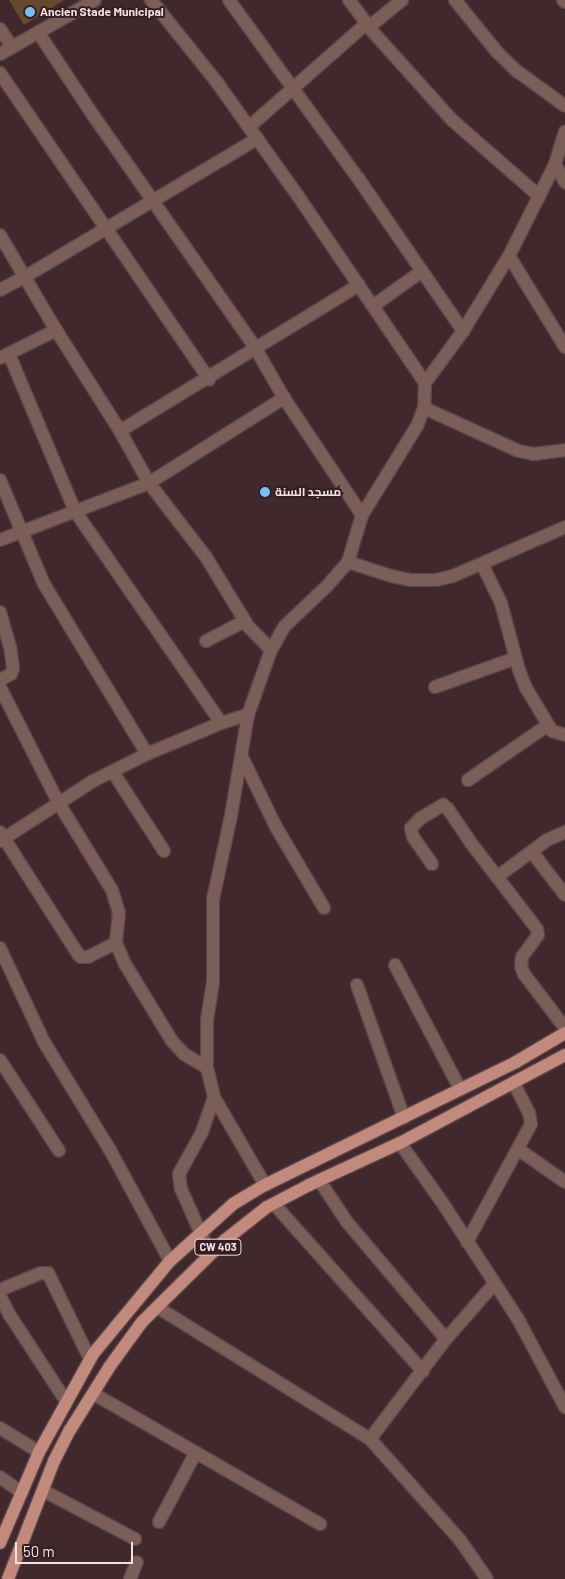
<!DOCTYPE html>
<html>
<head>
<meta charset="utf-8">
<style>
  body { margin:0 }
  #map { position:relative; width:565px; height:1579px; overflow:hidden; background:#40282c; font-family:Barlow,Cairo,sans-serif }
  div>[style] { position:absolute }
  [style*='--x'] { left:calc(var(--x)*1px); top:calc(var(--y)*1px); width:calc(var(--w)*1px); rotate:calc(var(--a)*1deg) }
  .green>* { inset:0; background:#68482d }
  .roads { filter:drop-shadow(1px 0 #5c4649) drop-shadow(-1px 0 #5c4649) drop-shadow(0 1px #5c4649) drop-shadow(0 -1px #5c4649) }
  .minor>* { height:12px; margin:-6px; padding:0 6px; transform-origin:6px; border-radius:6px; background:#7a5e57 }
  .major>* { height:12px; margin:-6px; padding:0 6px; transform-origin:6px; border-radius:6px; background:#c28a7c }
  .dots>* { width:14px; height:14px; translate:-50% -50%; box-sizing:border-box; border:2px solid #351f22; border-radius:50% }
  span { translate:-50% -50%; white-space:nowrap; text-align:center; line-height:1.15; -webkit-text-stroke:4px #351f22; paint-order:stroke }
  .shield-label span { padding:1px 4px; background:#351f22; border:1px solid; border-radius:4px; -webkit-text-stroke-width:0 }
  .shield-label { font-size:11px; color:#f2e1e3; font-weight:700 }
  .poi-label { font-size:12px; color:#f2e1e3; font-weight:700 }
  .left { translate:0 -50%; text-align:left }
  .scale { position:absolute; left:15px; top:1542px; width:118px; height:22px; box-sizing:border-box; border:2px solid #f2e1e3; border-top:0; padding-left:6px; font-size:15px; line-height:18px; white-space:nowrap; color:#f2e1e3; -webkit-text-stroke:4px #351f22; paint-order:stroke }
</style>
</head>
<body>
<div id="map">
  <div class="green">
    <i style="clip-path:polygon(9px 0,64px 0,24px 25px)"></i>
  </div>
  <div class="roads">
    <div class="minor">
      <i style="--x:151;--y:0;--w:104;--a:51.3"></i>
      <i style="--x:216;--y:81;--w:141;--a:54.5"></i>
      <i style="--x:298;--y:196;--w:226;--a:55.8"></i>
      <i style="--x:425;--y:383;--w:25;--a:92"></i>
      <i style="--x:424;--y:408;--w:19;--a:111"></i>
      <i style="--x:417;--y:426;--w:105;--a:121.7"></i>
      <i style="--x:362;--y:515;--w:49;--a:106.6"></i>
      <i style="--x:348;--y:562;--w:32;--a:131"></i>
      <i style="--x:327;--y:586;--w:59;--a:136.4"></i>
      <i style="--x:284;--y:627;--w:26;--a:119"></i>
      <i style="--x:271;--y:650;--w:69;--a:109.5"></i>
      <i style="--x:248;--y:715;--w:102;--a:99.6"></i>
      <i style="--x:231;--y:816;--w:85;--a:102.2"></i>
      <i style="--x:213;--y:899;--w:83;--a:90"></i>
      <i style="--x:213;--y:982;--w:39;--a:99"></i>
      <i style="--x:207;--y:1021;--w:47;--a:90"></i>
      <i style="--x:207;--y:1068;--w:30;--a:76"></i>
      <i style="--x:214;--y:1097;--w:102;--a:59.9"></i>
      <i style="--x:229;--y:0;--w:220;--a:54.1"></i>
      <i style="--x:358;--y:178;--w:186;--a:55.5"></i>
      <i style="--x:349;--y:0;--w:39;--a:53"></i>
      <i style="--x:372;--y:31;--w:120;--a:48"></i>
      <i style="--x:452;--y:120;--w:116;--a:41.1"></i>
      <i style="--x:455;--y:0;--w:67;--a:51.1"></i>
      <i style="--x:497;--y:52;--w:28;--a:44"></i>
      <i style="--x:517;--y:71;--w:59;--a:36.1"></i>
      <i style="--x:563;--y:0;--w:3;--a:45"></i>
      <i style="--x:369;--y:27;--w:43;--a:-39.3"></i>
      <i style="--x:0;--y:29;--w:22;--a:56"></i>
      <i style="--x:38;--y:32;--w:100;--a:56.5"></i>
      <i style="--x:93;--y:115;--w:285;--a:55.1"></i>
      <i style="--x:256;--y:349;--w:56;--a:60.3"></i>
      <i style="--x:284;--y:398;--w:141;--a:56.3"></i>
      <i style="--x:0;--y:54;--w:109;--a:-29.6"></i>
      <i style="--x:0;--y:73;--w:371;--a:55.7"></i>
      <i style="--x:249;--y:127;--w:157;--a:-41.4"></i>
      <i style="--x:555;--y:164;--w:21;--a:61"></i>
      <i style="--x:0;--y:235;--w:110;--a:59.5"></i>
      <i style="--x:56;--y:330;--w:120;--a:57.6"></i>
      <i style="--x:120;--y:431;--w:60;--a:60.9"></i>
      <i style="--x:149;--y:483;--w:93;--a:52.4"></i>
      <i style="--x:206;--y:557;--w:81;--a:58.7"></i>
      <i style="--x:248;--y:626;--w:33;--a:46"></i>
      <i style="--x:509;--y:256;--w:107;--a:58.4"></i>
      <i style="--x:0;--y:290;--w:30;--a:-28"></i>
      <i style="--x:26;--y:276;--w:269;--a:-30.7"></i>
      <i style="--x:373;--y:306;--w:60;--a:-35.5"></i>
      <i style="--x:9;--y:354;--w:170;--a:67.2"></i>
      <i style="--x:75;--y:511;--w:257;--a:55.4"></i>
      <i style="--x:0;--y:358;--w:63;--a:-26.6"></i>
      <i style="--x:425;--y:383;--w:64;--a:-53.8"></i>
      <i style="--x:463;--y:331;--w:88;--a:-58.5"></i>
      <i style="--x:509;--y:256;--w:103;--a:-63.4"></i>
      <i style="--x:555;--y:164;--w:34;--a:-73"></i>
      <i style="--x:424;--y:408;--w:104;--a:24.4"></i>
      <i style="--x:519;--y:451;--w:14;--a:12"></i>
      <i style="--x:533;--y:454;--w:32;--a:-7"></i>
      <i style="--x:120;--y:431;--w:280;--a:-31.4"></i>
      <i style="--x:0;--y:480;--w:113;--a:67.1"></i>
      <i style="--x:44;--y:584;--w:199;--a:58.8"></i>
      <i style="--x:0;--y:540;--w:160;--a:-20.9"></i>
      <i style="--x:149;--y:483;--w:160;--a:-32.2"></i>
      <i style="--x:348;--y:562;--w:45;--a:18"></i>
      <i style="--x:391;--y:576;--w:19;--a:12"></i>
      <i style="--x:410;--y:580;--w:26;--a:0"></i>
      <i style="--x:436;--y:580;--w:17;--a:-13"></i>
      <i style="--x:453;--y:576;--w:122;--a:-23.6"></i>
      <i style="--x:482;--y:564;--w:43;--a:64"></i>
      <i style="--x:501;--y:603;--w:69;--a:75"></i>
      <i style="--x:519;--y:670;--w:19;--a:69"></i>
      <i style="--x:526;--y:688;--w:50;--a:58.8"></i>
      <i style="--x:552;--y:731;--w:14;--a:17"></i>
      <i style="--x:0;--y:612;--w:35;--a:74"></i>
      <i style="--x:10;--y:646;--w:22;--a:82"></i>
      <i style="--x:13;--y:668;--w:6;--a:108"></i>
      <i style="--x:11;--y:674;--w:13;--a:151"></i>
      <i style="--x:206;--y:641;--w:44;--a:-27.1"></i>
      <i style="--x:0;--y:687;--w:129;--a:63.2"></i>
      <i style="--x:58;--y:802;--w:103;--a:58.5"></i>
      <i style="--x:112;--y:890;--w:24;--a:73"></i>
      <i style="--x:119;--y:913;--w:30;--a:96"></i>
      <i style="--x:116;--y:943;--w:23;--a:67"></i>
      <i style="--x:125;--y:964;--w:90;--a:58.6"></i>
      <i style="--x:172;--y:1041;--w:18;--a:47"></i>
      <i style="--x:184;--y:1054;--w:27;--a:31"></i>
      <i style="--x:435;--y:687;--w:86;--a:-19.7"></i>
      <i style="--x:242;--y:757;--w:78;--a:64.1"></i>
      <i style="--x:276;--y:827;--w:94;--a:59.3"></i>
      <i style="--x:113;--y:772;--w:94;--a:57.2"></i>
      <i style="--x:468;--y:780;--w:97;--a:-34.5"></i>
      <i style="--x:0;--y:832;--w:145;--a:57.4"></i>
      <i style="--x:78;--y:954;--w:4;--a:45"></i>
      <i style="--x:81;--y:957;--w:7;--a:0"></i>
      <i style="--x:88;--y:957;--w:31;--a:-27"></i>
      <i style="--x:0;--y:841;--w:111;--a:-32.8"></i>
      <i style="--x:93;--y:781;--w:60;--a:-26.6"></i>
      <i style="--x:147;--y:754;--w:80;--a:-22.7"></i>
      <i style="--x:221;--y:723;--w:28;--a:-17"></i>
      <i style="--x:532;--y:852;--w:54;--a:52.5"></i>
      <i style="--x:432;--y:864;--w:33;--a:-125"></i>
      <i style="--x:413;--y:837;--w:9;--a:-103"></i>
      <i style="--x:411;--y:828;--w:14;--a:-45"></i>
      <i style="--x:421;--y:818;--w:26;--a:-31"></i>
      <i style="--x:443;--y:805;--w:6;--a:39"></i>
      <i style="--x:448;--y:809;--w:41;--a:55.9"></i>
      <i style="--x:471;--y:843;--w:108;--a:52.5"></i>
      <i style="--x:537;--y:929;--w:6;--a:81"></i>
      <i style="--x:538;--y:935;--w:27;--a:126"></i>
      <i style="--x:522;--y:957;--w:9;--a:96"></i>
      <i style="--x:521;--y:966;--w:9;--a:69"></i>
      <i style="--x:524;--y:974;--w:68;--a:52.8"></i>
      <i style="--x:497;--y:877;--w:62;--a:-36.5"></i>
      <i style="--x:547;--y:840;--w:20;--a:-24"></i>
      <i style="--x:0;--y:948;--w:104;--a:64.9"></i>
      <i style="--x:44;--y:1042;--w:127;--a:58.6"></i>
      <i style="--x:110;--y:1150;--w:126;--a:61.6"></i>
      <i style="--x:395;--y:965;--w:140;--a:62.3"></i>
      <i style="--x:357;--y:985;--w:141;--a:70.5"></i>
      <i style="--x:0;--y:1060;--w:108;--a:57"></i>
      <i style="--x:400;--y:1143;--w:72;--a:54.6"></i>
      <i style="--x:442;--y:1202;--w:140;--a:57"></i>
      <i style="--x:518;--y:1319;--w:100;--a:61.9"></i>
      <i style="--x:518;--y:1149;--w:57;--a:35.1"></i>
      <i style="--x:319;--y:1180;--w:50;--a:56.3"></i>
      <i style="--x:347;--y:1222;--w:153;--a:49.8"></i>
      <i style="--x:274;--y:1204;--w:224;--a:48.3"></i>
      <i style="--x:467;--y:1242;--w:134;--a:-61.5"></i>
      <i style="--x:531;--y:1124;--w:11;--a:-100"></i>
      <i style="--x:529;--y:1113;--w:34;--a:-117"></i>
      <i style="--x:210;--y:1254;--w:71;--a:-114"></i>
      <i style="--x:181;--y:1189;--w:15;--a:-98"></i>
      <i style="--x:179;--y:1174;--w:48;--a:-61.3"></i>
      <i style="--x:202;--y:1132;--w:37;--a:-71"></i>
      <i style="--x:0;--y:1290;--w:44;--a:-22.5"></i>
      <i style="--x:41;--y:1273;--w:7;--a:0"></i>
      <i style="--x:48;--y:1273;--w:96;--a:64"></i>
      <i style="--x:0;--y:1296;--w:20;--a:63"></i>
      <i style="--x:9;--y:1314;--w:104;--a:56.8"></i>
      <i style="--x:157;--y:1307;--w:251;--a:31.8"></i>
      <i style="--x:370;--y:1439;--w:135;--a:48.3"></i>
      <i style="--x:460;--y:1540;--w:47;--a:55.3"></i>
      <i style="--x:94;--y:1394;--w:261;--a:29.9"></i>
      <i style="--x:0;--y:1428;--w:46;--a:31.6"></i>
      <i style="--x:370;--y:1439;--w:126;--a:-52.8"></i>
      <i style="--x:446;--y:1339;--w:73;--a:-48.9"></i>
      <i style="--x:0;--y:1477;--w:27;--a:36"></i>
      <i style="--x:44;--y:1491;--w:103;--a:27.8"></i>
      <i style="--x:159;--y:1522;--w:79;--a:-62.1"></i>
      <i style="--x:130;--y:1579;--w:18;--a:-68"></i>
    </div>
    <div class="major">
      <i style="--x:0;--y:1543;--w:99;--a:-66.8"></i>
      <i style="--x:39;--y:1452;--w:112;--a:-61.1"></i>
      <i style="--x:93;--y:1354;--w:121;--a:-50.4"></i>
      <i style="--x:170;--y:1261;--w:85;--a:-42.1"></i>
      <i style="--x:233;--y:1204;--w:37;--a:-31"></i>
      <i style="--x:265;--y:1185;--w:280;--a:-26.1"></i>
      <i style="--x:516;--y:1062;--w:57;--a:-30.6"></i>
      <i style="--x:8;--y:1579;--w:127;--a:-68.7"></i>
      <i style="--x:54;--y:1461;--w:35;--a:-63"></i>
      <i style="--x:70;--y:1430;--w:75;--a:-58"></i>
      <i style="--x:110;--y:1366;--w:54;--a:-54"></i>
      <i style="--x:142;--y:1322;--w:117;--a:-44.7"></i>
      <i style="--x:225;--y:1240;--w:53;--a:-38.2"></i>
      <i style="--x:267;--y:1207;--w:47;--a:-27.6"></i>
      <i style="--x:309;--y:1185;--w:100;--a:-24.8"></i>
      <i style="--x:400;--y:1143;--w:187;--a:-28.1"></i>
    </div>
  </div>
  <div class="dots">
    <i style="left:30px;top:12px;background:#76c0f7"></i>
    <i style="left:265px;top:492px;background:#76c0f7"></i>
  </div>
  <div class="shield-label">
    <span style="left:218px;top:1247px">CW 403</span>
  </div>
  <div class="poi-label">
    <span class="left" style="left:40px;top:12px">Ancien Stade Municipal</span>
    <span class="left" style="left:275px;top:492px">مسجد السنة</span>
  </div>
  <div class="scale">50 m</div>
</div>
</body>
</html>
